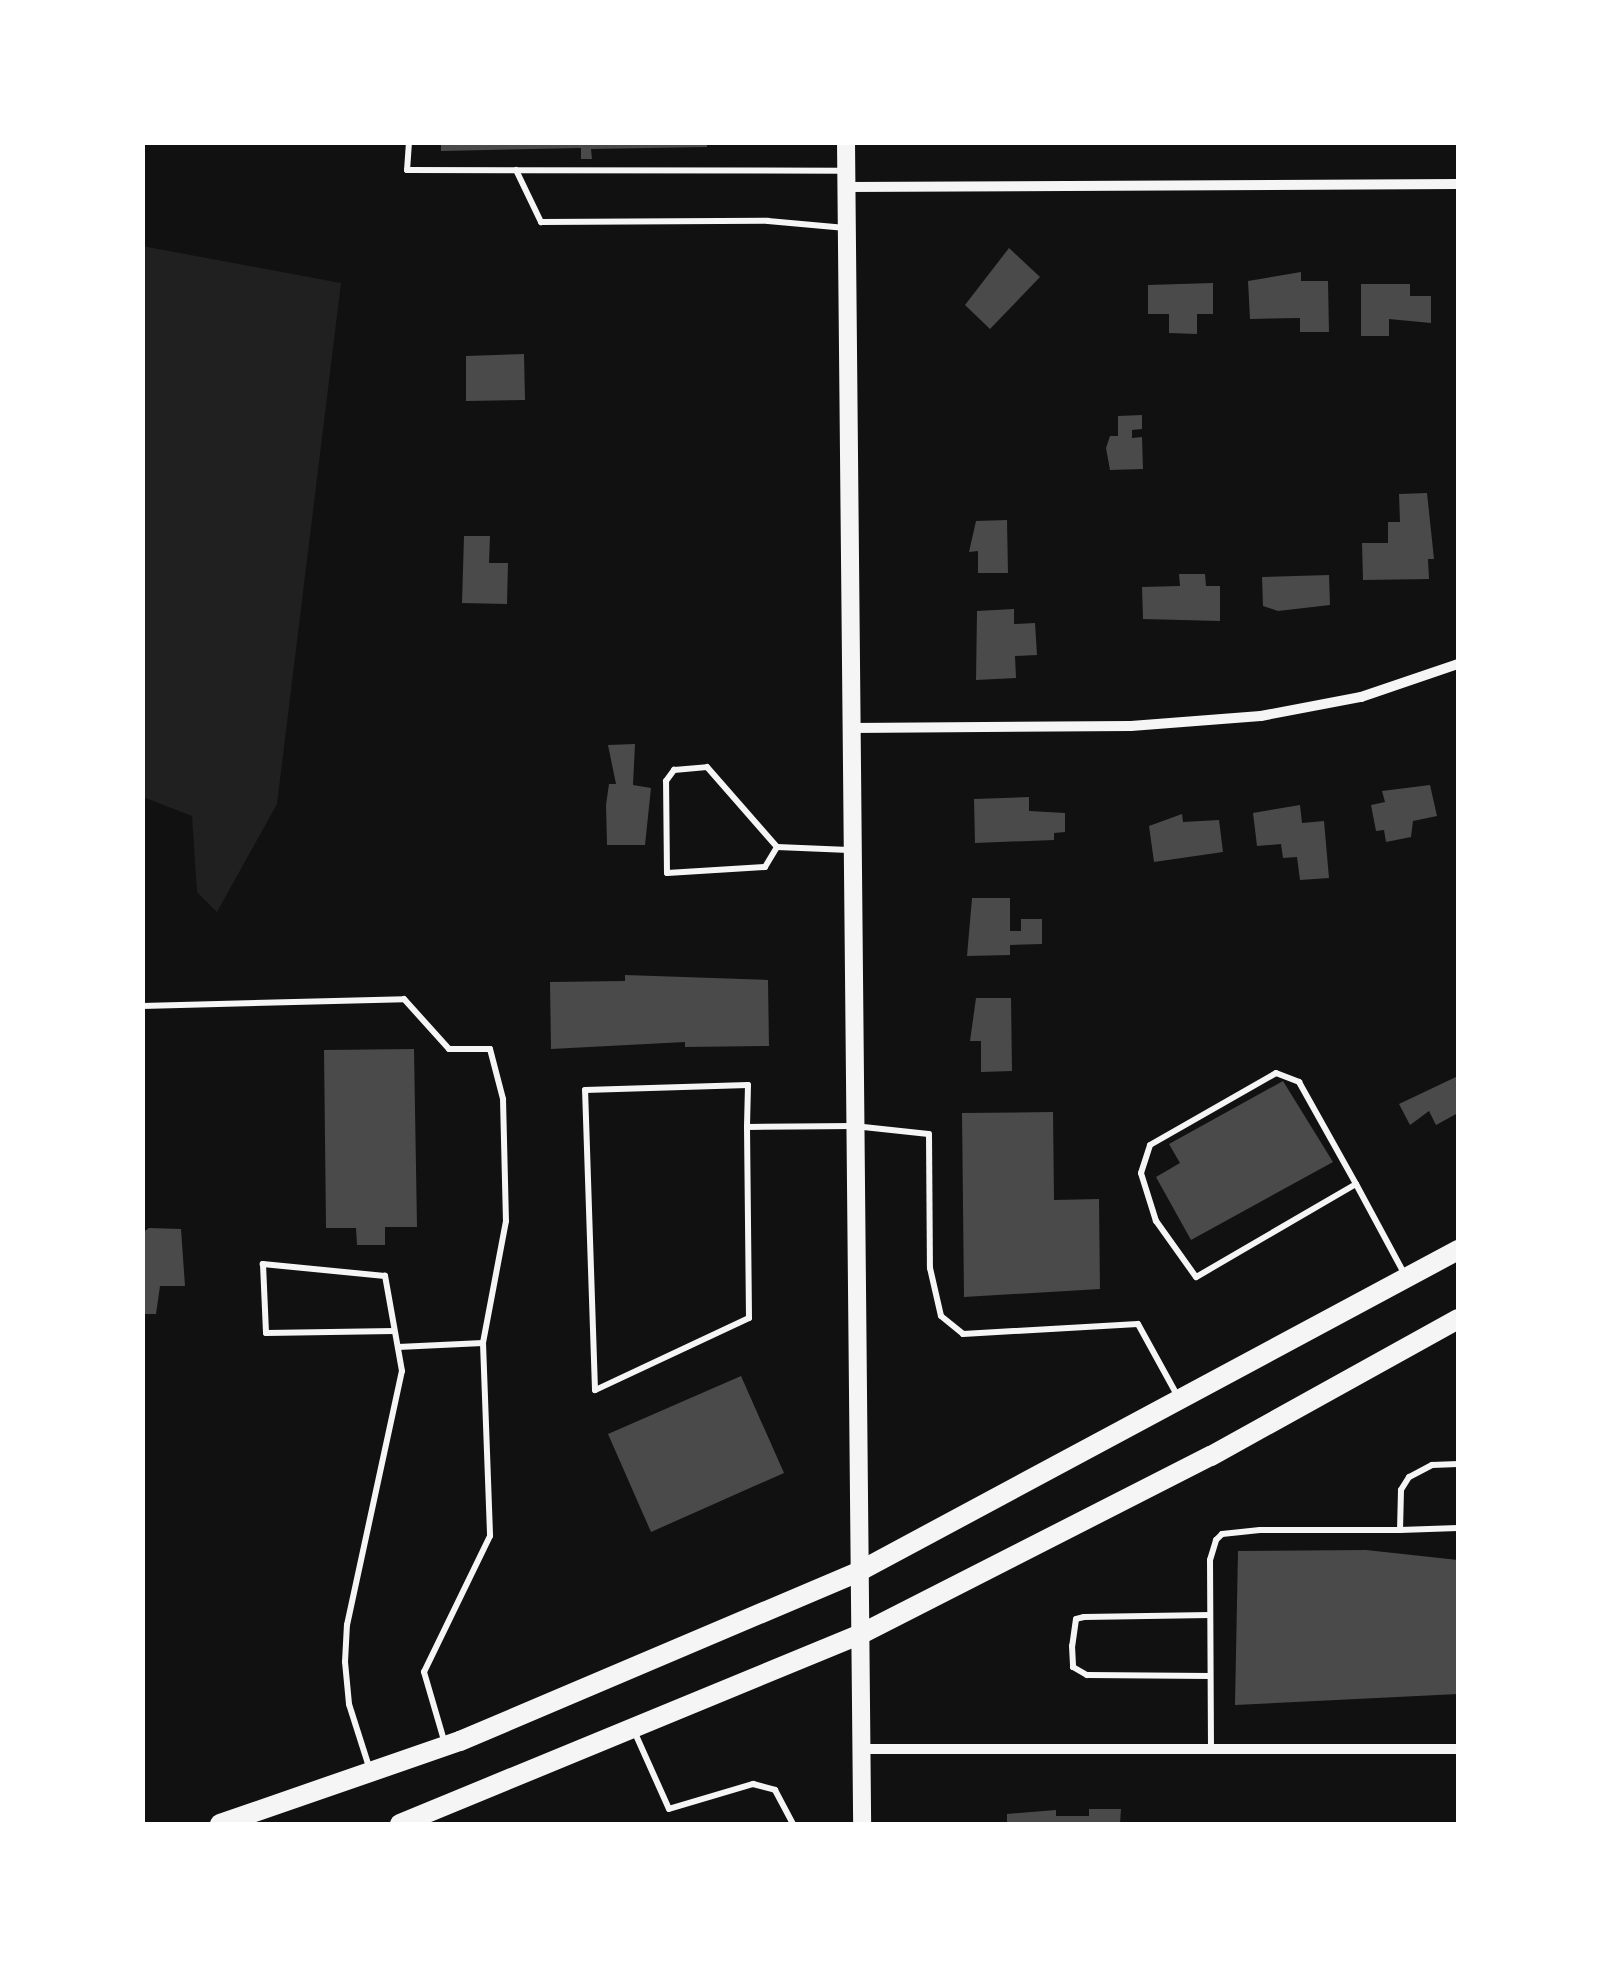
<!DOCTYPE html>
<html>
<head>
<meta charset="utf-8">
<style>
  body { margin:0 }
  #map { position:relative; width:1601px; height:1967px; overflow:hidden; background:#111; font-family:Montserrat,sans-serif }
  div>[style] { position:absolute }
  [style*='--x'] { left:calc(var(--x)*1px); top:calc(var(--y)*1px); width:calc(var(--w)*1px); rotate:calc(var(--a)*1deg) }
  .green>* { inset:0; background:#202020 }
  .building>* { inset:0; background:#4a4a4a }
  .service>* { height:6px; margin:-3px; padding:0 3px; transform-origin:3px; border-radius:3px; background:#f5f5f5 }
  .minor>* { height:10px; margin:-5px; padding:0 5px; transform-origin:5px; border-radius:5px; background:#f5f5f5 }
  .secondary>* { height:18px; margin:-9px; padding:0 9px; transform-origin:9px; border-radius:9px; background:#f5f5f5 }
  .primary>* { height:20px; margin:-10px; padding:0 10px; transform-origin:10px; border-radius:10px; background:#f5f5f5 }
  span { translate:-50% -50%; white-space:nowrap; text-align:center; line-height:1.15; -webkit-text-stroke:8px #fff; paint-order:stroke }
  .frame { position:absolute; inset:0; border:145px solid #fff; pointer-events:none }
</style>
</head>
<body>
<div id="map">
  <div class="green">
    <i style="clip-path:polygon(142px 246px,341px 283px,277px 804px,217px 912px,197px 892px,192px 816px,143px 797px)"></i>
  </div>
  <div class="building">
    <i style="clip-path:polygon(441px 142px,707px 142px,707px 147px,591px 149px,592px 159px,581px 159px,581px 148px,441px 151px)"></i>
    <i style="clip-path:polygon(1009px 248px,1040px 277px,990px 329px,965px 305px)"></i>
    <i style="clip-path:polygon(1301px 272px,1301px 281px,1328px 281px,1329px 332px,1300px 332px,1300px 318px,1250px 319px,1248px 281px)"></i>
    <i style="clip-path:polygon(1213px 283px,1213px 314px,1197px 314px,1197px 334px,1169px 333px,1169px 314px,1148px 314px,1148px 285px)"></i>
    <i style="clip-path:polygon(1361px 284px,1410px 284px,1410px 296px,1431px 296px,1431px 323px,1389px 319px,1389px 336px,1361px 336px)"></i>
    <i style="clip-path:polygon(524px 354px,525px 400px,466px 401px,466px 356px)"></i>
    <i style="clip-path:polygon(1142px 415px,1142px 429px,1132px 430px,1132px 438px,1142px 437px,1143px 469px,1110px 470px,1106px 448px,1110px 436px,1118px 436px,1118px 416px)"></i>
    <i style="clip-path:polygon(1427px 493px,1434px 559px,1428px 559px,1429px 579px,1363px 580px,1362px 543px,1388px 543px,1388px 522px,1400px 522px,1399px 494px)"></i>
    <i style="clip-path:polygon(1007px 520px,1008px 573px,978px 573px,978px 551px,969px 552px,976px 521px)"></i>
    <i style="clip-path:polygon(464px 536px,490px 536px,489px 563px,508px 563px,507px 604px,462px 603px)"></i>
    <i style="clip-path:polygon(1179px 574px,1205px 574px,1206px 586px,1220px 586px,1220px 621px,1143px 619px,1142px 587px,1180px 586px)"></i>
    <i style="clip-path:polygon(1329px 575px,1330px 605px,1278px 611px,1263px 606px,1262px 577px)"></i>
    <i style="clip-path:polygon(1014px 609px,1014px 624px,1035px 623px,1037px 655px,1015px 656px,1016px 678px,976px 680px,977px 611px)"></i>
    <i style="clip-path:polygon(635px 744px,633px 785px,651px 788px,645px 845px,607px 845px,606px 805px,609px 784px,616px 784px,608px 745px)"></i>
    <i style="clip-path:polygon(1430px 785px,1437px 816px,1413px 821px,1411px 837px,1386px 842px,1384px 830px,1376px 831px,1371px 805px,1385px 802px,1382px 791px)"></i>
    <i style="clip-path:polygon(1029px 797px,1029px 811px,1065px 813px,1065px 832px,1054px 833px,1054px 840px,975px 843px,974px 799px)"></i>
    <i style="clip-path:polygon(1300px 805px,1302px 823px,1324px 821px,1329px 878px,1300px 880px,1297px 857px,1283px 858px,1281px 844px,1257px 846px,1253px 813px)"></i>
    <i style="clip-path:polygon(1182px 814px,1183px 822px,1219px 820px,1223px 852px,1154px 862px,1149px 826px)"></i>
    <i style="clip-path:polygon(972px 898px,1010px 898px,1010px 931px,1021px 931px,1021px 919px,1042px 919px,1042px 944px,1010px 945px,1010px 955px,967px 956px)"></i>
    <i style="clip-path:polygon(625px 975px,768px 980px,769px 1046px,685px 1047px,685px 1042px,551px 1049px,550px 982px,625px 981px)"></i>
    <i style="clip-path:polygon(976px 998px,1011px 998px,1012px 1071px,981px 1072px,981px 1041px,970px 1041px)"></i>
    <i style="clip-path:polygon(414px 1049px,417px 1227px,385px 1227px,385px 1245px,357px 1245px,356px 1228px,326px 1228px,324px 1050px)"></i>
    <i style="clip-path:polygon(1458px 1076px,1458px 1113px,1436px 1125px,1429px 1111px,1410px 1125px,1399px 1104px)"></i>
    <i style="clip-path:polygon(1283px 1081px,1333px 1162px,1191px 1240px,1156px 1177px,1180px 1163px,1169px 1144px)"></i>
    <i style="clip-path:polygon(1053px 1112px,1054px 1200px,1099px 1199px,1100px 1289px,964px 1297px,962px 1113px)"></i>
    <i style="clip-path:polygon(149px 1228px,181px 1229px,185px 1286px,160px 1286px,156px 1314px,142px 1314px,142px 1233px)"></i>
    <i style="clip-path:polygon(741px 1376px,784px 1473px,651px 1532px,608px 1434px)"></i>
    <i style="clip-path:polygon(1366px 1550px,1458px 1560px,1458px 1694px,1235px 1705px,1238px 1551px)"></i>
    <i style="clip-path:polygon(1089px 1809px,1121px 1809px,1120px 1824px,1007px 1824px,1007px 1814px,1056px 1810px,1056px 1816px,1089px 1816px)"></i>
  </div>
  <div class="service">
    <i style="--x:409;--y:142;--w:28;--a:94"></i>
    <i style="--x:407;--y:170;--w:438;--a:0.1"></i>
    <i style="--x:516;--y:170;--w:58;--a:64.3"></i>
    <i style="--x:541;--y:222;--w:227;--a:-0.3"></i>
    <i style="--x:768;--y:221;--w:78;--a:5.1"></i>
    <i style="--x:777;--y:847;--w:23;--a:121"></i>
    <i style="--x:765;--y:867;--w:98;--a:176.5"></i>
    <i style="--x:667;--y:873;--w:92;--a:-90.6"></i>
    <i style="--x:666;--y:781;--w:14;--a:-54"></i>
    <i style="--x:674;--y:770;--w:33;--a:-5"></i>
    <i style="--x:707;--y:767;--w:106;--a:48.8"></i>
    <i style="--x:777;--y:847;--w:72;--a:2.4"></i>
    <i style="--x:142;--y:1006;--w:262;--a:-1.5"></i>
    <i style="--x:404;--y:999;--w:67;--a:48"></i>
    <i style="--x:449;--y:1049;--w:41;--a:0"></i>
    <i style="--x:490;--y:1049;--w:52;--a:75.4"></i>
    <i style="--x:503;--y:1099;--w:122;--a:88.6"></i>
    <i style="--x:506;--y:1221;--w:124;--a:100.7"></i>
    <i style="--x:483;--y:1343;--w:193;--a:87.9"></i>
    <i style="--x:490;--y:1536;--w:151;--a:115.9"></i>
    <i style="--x:424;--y:1672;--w:75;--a:73.7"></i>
    <i style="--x:747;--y:1127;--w:191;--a:89.4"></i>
    <i style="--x:749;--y:1318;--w:170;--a:154.9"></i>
    <i style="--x:595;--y:1390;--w:300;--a:-91.9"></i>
    <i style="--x:585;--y:1090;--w:163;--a:-1.8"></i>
    <i style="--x:748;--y:1085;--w:42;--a:91.4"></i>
    <i style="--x:747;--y:1127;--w:107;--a:-0.5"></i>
    <i style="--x:854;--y:1126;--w:75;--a:6.1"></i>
    <i style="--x:929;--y:1134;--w:134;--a:89.6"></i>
    <i style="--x:930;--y:1268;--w:49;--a:77.1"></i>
    <i style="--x:941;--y:1316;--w:28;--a:39"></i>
    <i style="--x:963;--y:1334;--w:175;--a:-3.3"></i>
    <i style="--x:1138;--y:1324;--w:81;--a:61.2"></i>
    <i style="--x:1356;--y:1184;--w:185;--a:149.8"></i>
    <i style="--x:1196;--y:1277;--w:69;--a:-125.5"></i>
    <i style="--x:1156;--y:1221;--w:50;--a:-107.4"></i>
    <i style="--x:1141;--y:1173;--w:29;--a:-72"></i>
    <i style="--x:1150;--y:1145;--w:145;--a:-29.7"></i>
    <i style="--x:1276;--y:1073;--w:25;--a:21"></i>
    <i style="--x:1299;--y:1082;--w:117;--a:60.8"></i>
    <i style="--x:1356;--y:1184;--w:101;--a:61.7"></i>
    <i style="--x:398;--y:1347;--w:85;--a:-2.7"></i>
    <i style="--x:1458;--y:1464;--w:26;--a:178"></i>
    <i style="--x:1432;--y:1465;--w:26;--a:152"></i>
    <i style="--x:1409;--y:1477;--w:15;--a:122"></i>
    <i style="--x:1401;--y:1490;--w:40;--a:91.4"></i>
    <i style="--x:1400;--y:1530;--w:58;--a:-2"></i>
    <i style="--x:1210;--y:1615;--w:126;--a:179.1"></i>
    <i style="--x:1084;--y:1617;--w:8;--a:166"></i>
    <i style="--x:1076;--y:1619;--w:27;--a:98"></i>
    <i style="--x:1072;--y:1646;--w:21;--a:87"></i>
    <i style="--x:1073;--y:1667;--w:16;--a:30"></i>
    <i style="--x:1087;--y:1675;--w:123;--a:0.5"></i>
    <i style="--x:635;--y:1733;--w:83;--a:65.9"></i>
    <i style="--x:669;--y:1809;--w:88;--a:-16.6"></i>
    <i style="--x:753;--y:1784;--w:23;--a:15"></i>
    <i style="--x:775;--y:1790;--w:38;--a:62"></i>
    <i style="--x:1211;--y:1749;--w:189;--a:-90.3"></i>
    <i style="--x:1210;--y:1560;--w:21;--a:-73"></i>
    <i style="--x:1216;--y:1540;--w:8;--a:-45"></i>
    <i style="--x:1222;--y:1534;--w:38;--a:-6"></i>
    <i style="--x:1260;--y:1530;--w:140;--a:0"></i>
    <i style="--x:370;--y:1770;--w:69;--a:-107.7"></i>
    <i style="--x:349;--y:1704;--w:42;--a:-95.4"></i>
    <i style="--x:345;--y:1662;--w:37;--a:-87"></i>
    <i style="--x:347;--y:1625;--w:260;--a:-77.8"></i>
    <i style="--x:402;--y:1371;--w:97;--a:-100.1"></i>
    <i style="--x:385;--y:1276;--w:123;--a:-174.4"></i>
    <i style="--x:263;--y:1264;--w:69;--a:87.5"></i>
    <i style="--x:266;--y:1333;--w:128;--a:-0.9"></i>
  </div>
  <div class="minor">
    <i style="--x:846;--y:187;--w:612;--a:-0.28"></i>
    <i style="--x:851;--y:728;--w:280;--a:-0.4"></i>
    <i style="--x:1131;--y:726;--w:130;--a:-4.4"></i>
    <i style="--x:1261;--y:716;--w:102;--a:-10.8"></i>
    <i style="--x:1361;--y:697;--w:102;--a:-18.8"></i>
    <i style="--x:861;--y:1749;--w:597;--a:0"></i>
  </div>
  <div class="secondary">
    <i style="--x:846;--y:142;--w:1682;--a:89.45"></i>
  </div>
  <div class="primary">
    <i style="--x:220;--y:1824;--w:254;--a:-19.1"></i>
    <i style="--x:460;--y:1741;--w:432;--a:-23"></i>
    <i style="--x:858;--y:1572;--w:681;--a:-28.22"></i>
    <i style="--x:400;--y:1824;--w:496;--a:-22.4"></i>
    <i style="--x:859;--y:1635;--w:395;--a:-27"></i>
    <i style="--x:1211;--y:1456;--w:282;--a:-29"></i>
  </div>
  <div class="frame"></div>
</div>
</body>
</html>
